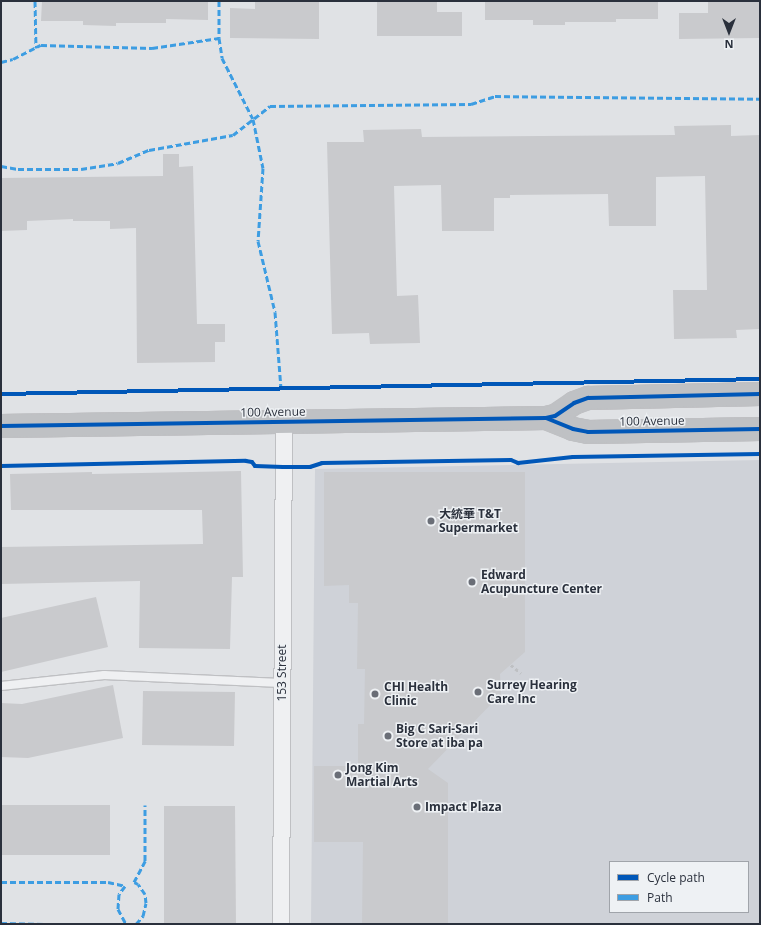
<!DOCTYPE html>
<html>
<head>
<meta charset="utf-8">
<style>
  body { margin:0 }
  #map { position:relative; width:761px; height:925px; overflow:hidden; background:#e0e2e5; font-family:"Open Sans","Noto Sans SC",sans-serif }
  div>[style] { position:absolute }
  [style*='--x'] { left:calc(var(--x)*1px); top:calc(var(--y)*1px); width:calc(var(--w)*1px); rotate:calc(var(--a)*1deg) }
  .built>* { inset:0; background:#cfd2d8 }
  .building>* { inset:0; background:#c9cacd }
  .path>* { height:2.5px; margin-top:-1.25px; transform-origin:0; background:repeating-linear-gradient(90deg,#bec0c3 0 3px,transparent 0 6px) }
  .roads { filter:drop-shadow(1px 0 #bfc0c3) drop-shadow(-1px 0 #bfc0c3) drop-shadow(0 1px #bfc0c3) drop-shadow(0 -1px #bfc0c3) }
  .lane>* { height:8px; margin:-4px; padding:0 4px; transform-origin:4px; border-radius:4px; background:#eff0f2 }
  .street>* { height:16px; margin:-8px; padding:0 8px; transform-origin:8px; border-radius:8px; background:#eff0f2 }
  .secondary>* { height:22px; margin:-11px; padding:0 11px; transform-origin:11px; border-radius:11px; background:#bfc1c4 }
  .quiet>* { height:3px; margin-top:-1.5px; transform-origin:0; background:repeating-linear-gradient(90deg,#3d9de2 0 6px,transparent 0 9px) }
  .cycleway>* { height:4px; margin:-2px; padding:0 2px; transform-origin:2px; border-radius:2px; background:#0057b8 }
  .dots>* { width:11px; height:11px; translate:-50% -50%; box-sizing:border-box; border:2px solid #eef1f4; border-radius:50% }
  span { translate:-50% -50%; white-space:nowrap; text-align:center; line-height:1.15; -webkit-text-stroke:3px #eef1f4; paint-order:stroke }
  .street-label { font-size:12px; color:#2a303c }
  .poi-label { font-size:12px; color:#2a303c; font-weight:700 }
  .left { translate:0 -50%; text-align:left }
  .frame { position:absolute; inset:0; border:2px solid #2a303c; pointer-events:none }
  .legend { position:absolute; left:609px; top:861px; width:140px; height:52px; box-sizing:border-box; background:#eef1f4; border:1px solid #a0a4aa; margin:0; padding:5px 7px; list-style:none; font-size:12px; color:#2a303c }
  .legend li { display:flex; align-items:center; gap:8px; height:20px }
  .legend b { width:20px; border:1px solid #a0a4aa }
  .north { position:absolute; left:709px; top:12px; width:40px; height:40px; -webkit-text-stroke:3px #eef1f4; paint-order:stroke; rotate:180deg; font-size:11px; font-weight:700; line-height:16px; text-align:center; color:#2a303c }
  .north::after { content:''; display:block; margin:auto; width:14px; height:18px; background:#2a303c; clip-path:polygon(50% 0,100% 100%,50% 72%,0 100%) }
</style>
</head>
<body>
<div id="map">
  <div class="built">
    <i style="clip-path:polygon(evenodd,760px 460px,760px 924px,311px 924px,315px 469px,760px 460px,610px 862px,748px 862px,748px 912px,610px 912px,610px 862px)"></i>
  </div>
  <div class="building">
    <i style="clip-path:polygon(42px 1px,208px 1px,208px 20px,166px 19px,166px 23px,116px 23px,116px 26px,83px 25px,83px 21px,41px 21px)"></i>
    <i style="clip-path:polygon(255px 1px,319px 1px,319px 39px,230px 38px,230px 8px,255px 9px)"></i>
    <i style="clip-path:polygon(377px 1px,437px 1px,437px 12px,462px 12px,462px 36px,377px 36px)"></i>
    <i style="clip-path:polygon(485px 1px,658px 1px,658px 19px,616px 19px,616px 22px,565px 22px,565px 25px,533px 25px,533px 20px,485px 20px)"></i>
    <i style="clip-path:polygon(708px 1px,760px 1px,760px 38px,679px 39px,679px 13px,708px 13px)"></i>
    <i style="clip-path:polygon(731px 125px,731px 136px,760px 135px,760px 329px,736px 330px,737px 338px,674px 339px,673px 290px,707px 290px,705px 176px,656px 177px,656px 226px,609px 226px,608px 194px,510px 195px,510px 198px,494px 198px,494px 231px,442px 231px,441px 185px,394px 186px,397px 296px,418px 295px,420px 343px,370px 344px,369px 333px,332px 334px,327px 142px,364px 142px,363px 130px,421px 129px,422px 137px,675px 135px,674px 126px)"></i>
    <i style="clip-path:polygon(163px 154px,179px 154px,179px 167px,193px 166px,197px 324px,225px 324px,225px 342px,215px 342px,215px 362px,137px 363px,136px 228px,110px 229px,110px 221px,73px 221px,73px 219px,27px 221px,27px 230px,1px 231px,1px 178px,163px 176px)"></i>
    <i style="clip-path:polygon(241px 471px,243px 577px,232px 577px,230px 649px,139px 648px,140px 581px,1px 584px,1px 547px,203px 544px,202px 510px,11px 510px,10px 474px,92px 472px,92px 474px)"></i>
    <i style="clip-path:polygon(324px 472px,525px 472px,525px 652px,500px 674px,501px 694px,428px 769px,448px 783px,448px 924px,362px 924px,363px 842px,314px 842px,314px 766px,358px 766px,358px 724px,364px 724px,365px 669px,357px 669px,358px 603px,349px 603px,349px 585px,324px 586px)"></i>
    <i style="clip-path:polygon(96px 597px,108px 647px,1px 672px,1px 618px)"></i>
    <i style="clip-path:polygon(113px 685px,123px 738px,28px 758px,1px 757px,1px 703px,22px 704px)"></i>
    <i style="clip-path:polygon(143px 691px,235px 692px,234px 746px,142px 745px)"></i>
    <i style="clip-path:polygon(1px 805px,110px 805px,110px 855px,1px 855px)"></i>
    <i style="clip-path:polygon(164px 806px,235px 806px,236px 924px,164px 924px)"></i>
  </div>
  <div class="path">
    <i style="--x:511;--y:665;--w:13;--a:39"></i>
  </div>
  <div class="roads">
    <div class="lane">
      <i style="--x:1;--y:686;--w:104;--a:-6.1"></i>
      <i style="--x:104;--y:675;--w:177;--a:2.6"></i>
    </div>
    <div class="street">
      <i style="--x:281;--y:924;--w:502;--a:-89.66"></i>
    </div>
    <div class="secondary">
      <i style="--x:546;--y:418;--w:9;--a:-13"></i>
      <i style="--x:555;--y:416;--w:23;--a:-34"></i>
      <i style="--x:574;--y:403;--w:15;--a:-20"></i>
      <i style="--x:588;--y:398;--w:172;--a:-1.3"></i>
      <i style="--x:1;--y:426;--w:545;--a:-0.84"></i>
      <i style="--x:546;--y:418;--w:29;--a:22"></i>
      <i style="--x:573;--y:429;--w:15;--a:11"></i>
      <i style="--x:588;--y:432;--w:172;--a:-1"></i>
    </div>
  </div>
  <div class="quiet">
    <i style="--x:35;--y:1;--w:47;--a:88.8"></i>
    <i style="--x:219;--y:1;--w:37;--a:90"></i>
    <i style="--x:219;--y:38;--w:20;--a:81"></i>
    <i style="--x:222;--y:58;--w:68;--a:63.1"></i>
    <i style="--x:253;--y:119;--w:50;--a:78.5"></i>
    <i style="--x:263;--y:168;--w:73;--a:93.9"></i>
    <i style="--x:258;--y:241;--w:73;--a:76.5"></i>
    <i style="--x:275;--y:312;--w:76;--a:85.5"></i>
    <i style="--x:1;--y:62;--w:12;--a:-14"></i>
    <i style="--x:13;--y:59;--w:31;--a:-27"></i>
    <i style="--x:41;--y:45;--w:111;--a:1.5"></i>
    <i style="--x:152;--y:48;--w:68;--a:-8.5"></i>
    <i style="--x:1;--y:166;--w:17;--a:10"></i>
    <i style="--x:18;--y:169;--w:63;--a:0"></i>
    <i style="--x:81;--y:169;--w:37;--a:-9"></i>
    <i style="--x:118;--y:163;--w:34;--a:-23"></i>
    <i style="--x:149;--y:150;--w:85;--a:-10.1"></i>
    <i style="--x:233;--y:135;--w:47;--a:-38.1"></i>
    <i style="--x:270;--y:106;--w:201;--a:-0.6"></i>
    <i style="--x:471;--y:104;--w:25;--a:-18"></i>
    <i style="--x:495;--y:96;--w:265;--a:0.6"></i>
    <i style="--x:1;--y:882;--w:107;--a:0"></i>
    <i style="--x:108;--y:882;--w:17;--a:13"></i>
    <i style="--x:125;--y:886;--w:10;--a:127"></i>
    <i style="--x:119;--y:894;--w:15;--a:94"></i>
    <i style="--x:118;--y:909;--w:17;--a:62"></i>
    <i style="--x:1;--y:923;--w:44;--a:1.3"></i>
    <i style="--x:136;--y:924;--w:11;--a:-49"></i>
    <i style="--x:143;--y:916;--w:13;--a:-77"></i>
    <i style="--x:146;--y:903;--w:9;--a:-96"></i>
    <i style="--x:145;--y:894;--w:12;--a:-125"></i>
    <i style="--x:138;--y:884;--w:4;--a:-153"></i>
    <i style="--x:134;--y:882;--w:24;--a:-62"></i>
    <i style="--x:145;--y:861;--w:56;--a:-90"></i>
  </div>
  <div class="cycleway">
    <i style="--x:1;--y:394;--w:759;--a:-1.13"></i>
    <i style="--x:546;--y:418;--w:9;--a:-13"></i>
    <i style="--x:555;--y:416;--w:23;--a:-34"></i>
    <i style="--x:574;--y:403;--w:15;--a:-20"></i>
    <i style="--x:588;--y:398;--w:172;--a:-1.3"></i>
    <i style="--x:1;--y:426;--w:545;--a:-0.84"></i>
    <i style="--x:546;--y:418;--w:29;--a:22"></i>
    <i style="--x:573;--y:429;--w:15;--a:11"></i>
    <i style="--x:588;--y:432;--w:172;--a:-1"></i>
    <i style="--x:1;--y:466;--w:245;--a:-1.2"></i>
    <i style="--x:246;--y:461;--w:6;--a:9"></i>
    <i style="--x:252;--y:462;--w:5;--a:53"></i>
    <i style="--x:255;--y:466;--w:28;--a:2"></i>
    <i style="--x:283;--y:467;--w:27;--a:0"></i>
    <i style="--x:310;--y:467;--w:13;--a:-18"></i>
    <i style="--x:322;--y:463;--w:189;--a:-0.9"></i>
    <i style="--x:511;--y:460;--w:8;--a:23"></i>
    <i style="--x:518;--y:463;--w:55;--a:-6.2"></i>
    <i style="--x:573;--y:457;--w:187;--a:-0.9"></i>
  </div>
  <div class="dots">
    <i style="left:431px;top:521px;background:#6a6e77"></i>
    <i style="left:472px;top:582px;background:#6a6e77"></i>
    <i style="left:478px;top:692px;background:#6a6e77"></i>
    <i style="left:375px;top:694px;background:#6a6e77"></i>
    <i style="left:388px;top:736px;background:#6a6e77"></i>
    <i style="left:338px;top:775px;background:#6a6e77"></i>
    <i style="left:417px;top:807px;background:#6a6e77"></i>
  </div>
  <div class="street-label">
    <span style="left:273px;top:412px;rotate:-1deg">100 Avenue</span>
    <span style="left:652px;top:421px;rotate:-1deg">100 Avenue</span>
    <span style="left:282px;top:673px;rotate:-90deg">153 Street</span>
  </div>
  <div class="poi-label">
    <span class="left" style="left:439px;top:521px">大統華 T&amp;T<br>Supermarket</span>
    <span class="left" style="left:481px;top:582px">Edward<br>Acupuncture Center</span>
    <span class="left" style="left:487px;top:692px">Surrey Hearing<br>Care Inc</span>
    <span class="left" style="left:384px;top:694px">CHI Health<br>Clinic</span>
    <span class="left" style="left:396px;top:736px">Big C Sari-Sari<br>Store at iba pa</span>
    <span class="left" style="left:346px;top:775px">Jong Kim<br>Martial Arts</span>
    <span class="left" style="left:425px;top:807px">Impact Plaza</span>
  </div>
  <div class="frame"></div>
  <ul class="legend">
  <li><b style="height:5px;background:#0057b8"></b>Cycle path</li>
  <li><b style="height:5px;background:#3d9de2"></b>Path</li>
  </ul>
  <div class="north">N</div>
</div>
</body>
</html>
